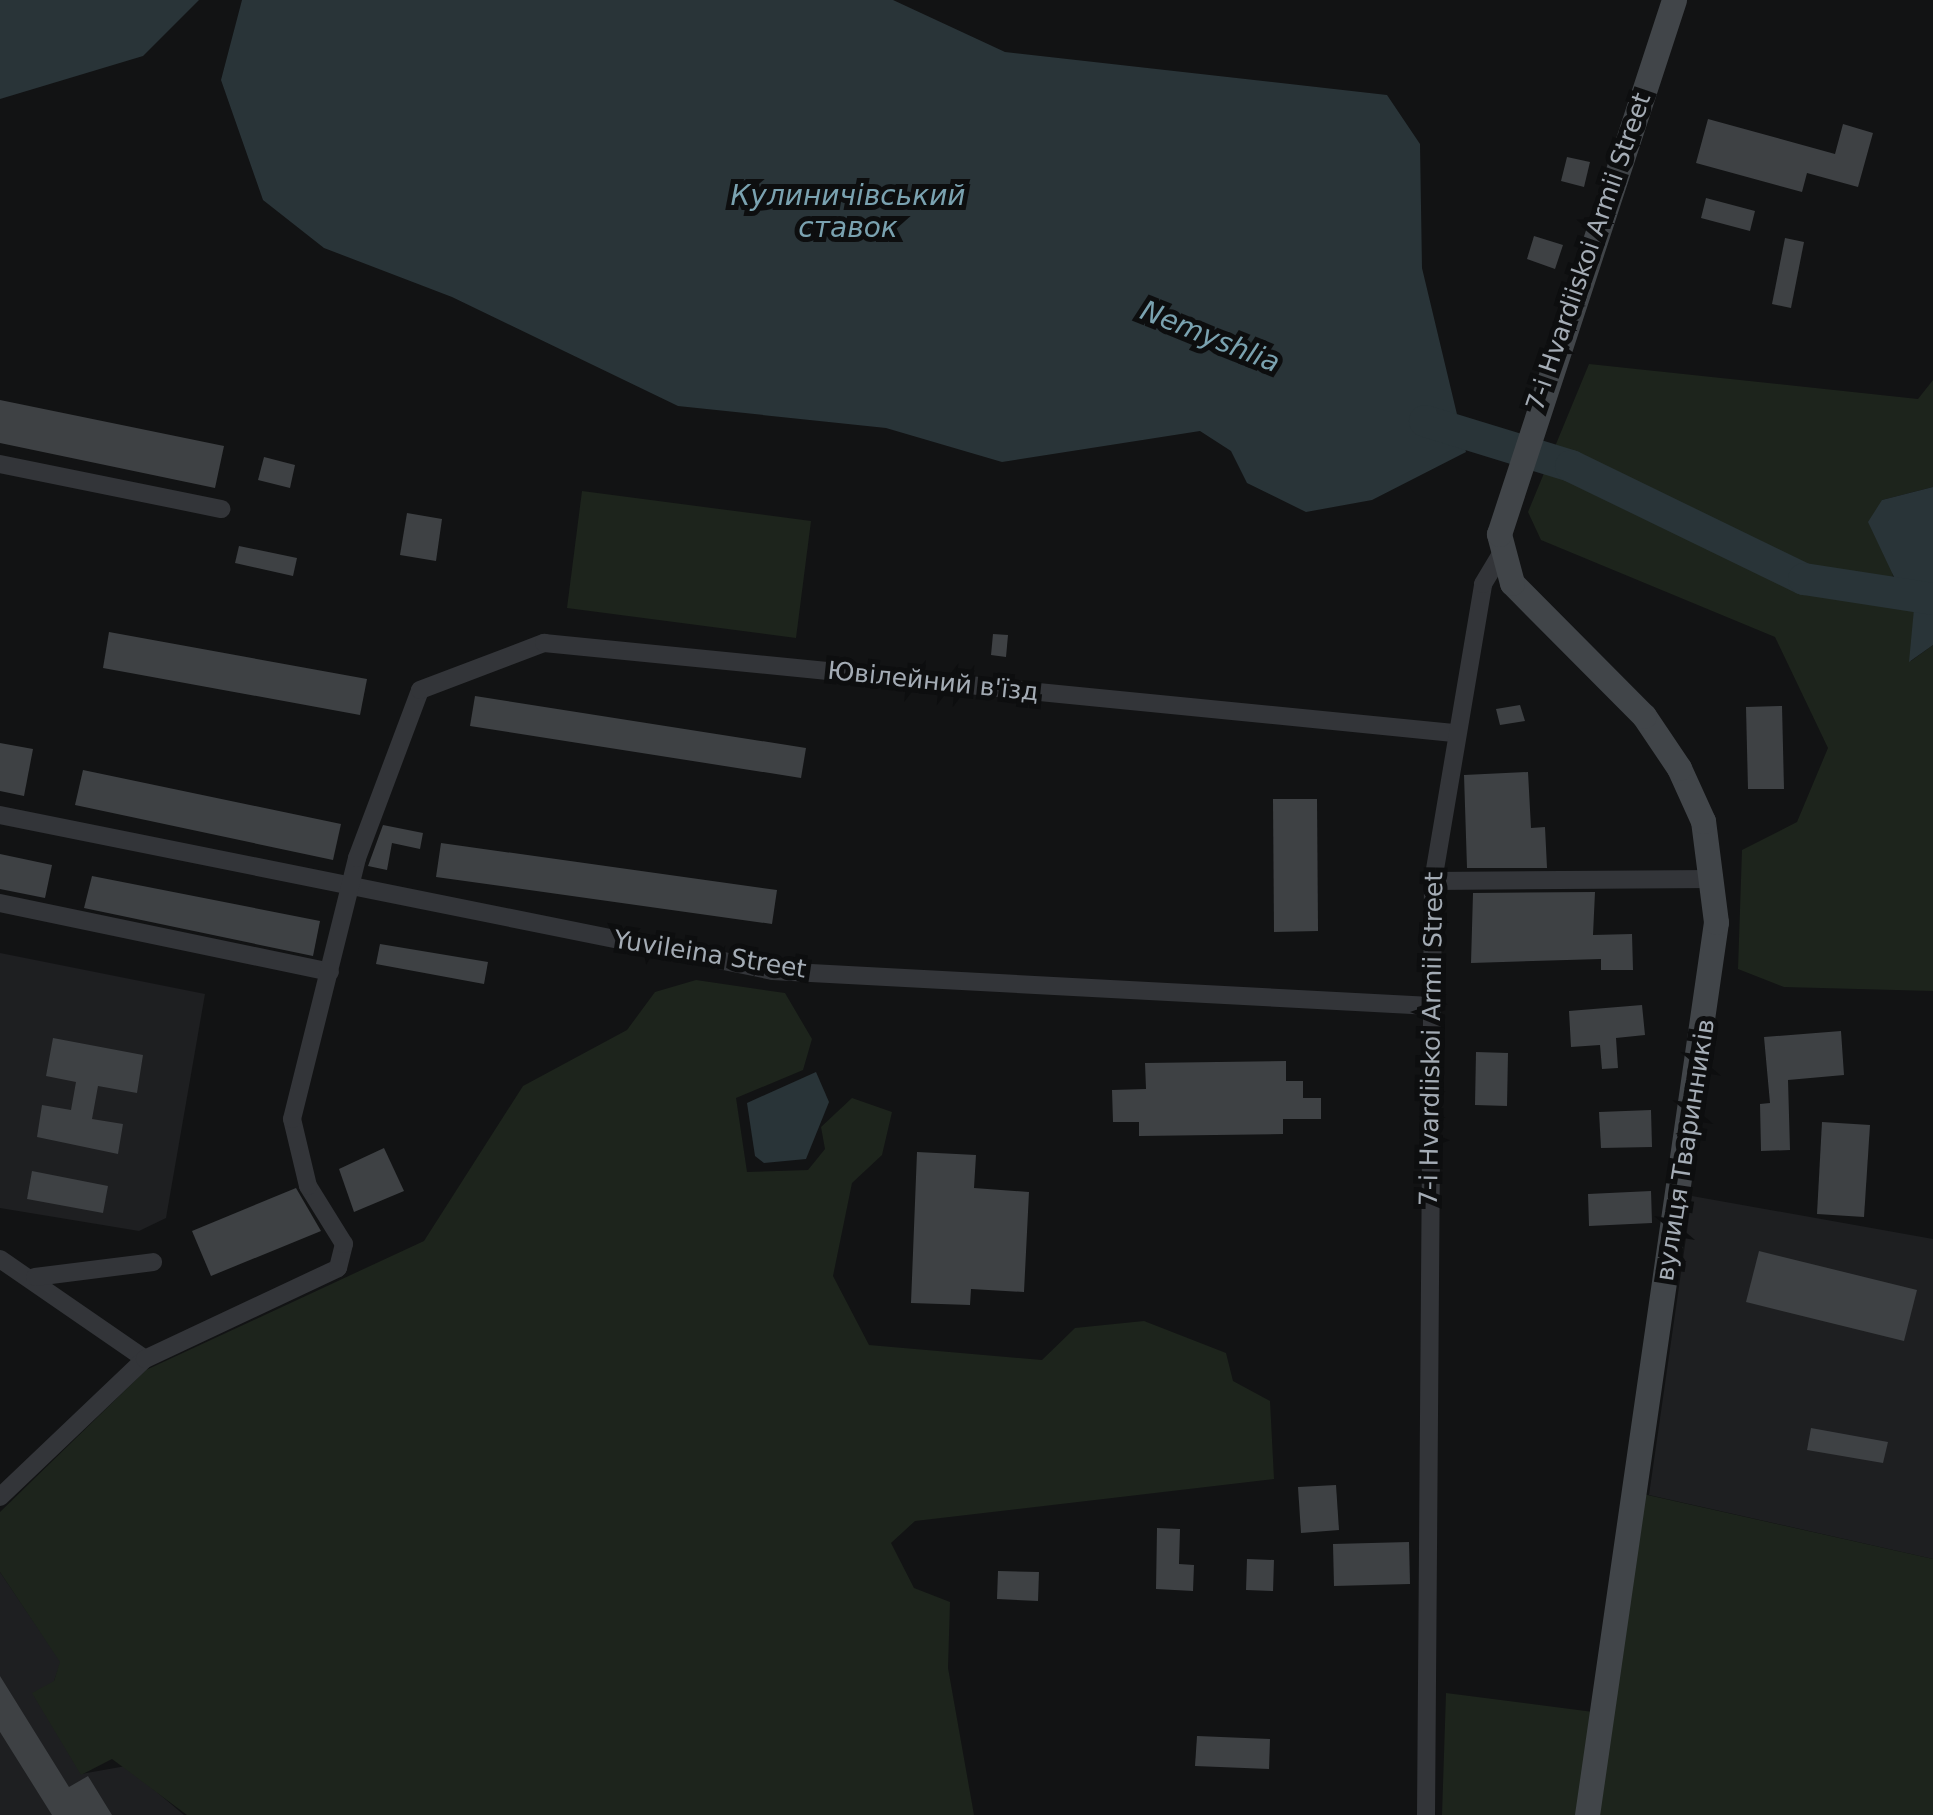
<!DOCTYPE html>
<html>
<head>
<meta charset="utf-8">
<style>
  body { margin:0 }
  #map { position:relative; width:1933px; height:1815px; overflow:hidden; background:#121314; font-family:"DejaVu Sans",sans-serif }
  div>[style] { position:absolute }
  [style*='--x'] { left:calc(var(--x)*1px); top:calc(var(--y)*1px); width:calc(var(--w)*1px); rotate:calc(var(--a)*1deg) }
  .built>* { inset:0; background:#1e1f21 }
  .green>* { inset:0; background:#1d241c }
  .water>* { inset:0; background:#293438 }
  .river>* { height:32px; margin:-16px; padding:0 16px; transform-origin:16px; border-radius:16px; background:#293438 }
  .building>* { inset:0; background:#3e4144 }
  .street>* { height:18px; margin:-9px; padding:0 9px; transform-origin:9px; border-radius:9px; background:#333539 }
  .secondary>* { height:25px; margin:-12.5px; padding:0 12.5px; transform-origin:12.5px; border-radius:12.5px; background:#414549 }
  span { translate:-50% -50%; white-space:nowrap; text-align:center; line-height:1.15; -webkit-text-stroke:10px #0d0e0f; paint-order:stroke }
  .street-label { font-size:25px; color:#a4acb5 }
  .water-label { font-size:28px; color:#7aa2b0; font-style:italic }
</style>
</head>
<body>
<div id="map">
  <div class="built">
    <i style="clip-path:polygon(0 953px,205px 994px,166px 1218px,139px 1231px,0 1208px)"></i>
    <i style="clip-path:polygon(1692px 1196px,1933px 1239px,1933px 1559px,1649px 1495px)"></i>
    <i style="clip-path:polygon(0 1572px,61px 1662px,54px 1681px,81px 1774px,126px 1766px,184px 1815px,0 1815px)"></i>
  </div>
  <div class="green">
    <i style="clip-path:polygon(1589px 364px,1918px 399px,1933px 380px,1933px 487px,1882px 500px,1893px 577px,1915px 598px,1911px 661px,1933px 645px,1933px 991px,1784px 987px,1738px 969px,1742px 850px,1797px 822px,1828px 748px,1775px 637px,1541px 540px,1528px 512px)"></i>
    <i style="clip-path:polygon(582px 491px,811px 521px,796px 638px,567px 608px)"></i>
    <i style="clip-path:polygon(696px 980px,785px 993px,812px 1039px,803px 1070px,736px 1098px,747px 1172px,808px 1170px,825px 1149px,821px 1127px,852px 1098px,892px 1112px,882px 1155px,852px 1183px,833px 1276px,869px 1345px,1042px 1360px,1075px 1328px,1144px 1321px,1226px 1353px,1233px 1381px,1270px 1401px,1274px 1479px,915px 1521px,891px 1543px,914px 1588px,950px 1602px,948px 1668px,974px 1815px,187px 1815px,112px 1759px,81px 1775px,32px 1693px,54px 1681px,60px 1662px,0 1572px,0 1512px,146px 1370px,424px 1241px,523px 1086px,627px 1030px,655px 992px)"></i>
    <i style="clip-path:polygon(1634px 1492px,1933px 1559px,1933px 1815px,1442px 1815px,1446px 1693px,1601px 1713px)"></i>
  </div>
  <div class="water">
    <i style="clip-path:polygon(0 0,199px 0,143px 56px,0 99px)"></i>
    <i style="clip-path:polygon(242px 0,893px 0,1005px 52px,1387px 95px,1420px 144px,1422px 268px,1466px 452px,1372px 500px,1306px 512px,1247px 483px,1231px 451px,1200px 431px,1002px 462px,886px 428px,678px 406px,452px 297px,324px 248px,263px 200px,221px 80px)"></i>
    <i style="clip-path:polygon(1933px 487px,1933px 645px,1909px 662px,1915px 598px,1894px 577px,1868px 522px,1882px 500px)"></i>
    <i style="clip-path:polygon(816px 1072px,829px 1102px,806px 1159px,764px 1163px,755px 1156px,747px 1103px)"></i>
  </div>
  <div class="river">
    <i style="--x:1425;--y:421;--w:153;--a:17.1"></i>
    <i style="--x:1571;--y:466;--w:259;--a:25.9"></i>
    <i style="--x:1804;--y:579;--w:131;--a:8.8"></i>
  </div>
  <div class="building">
    <i style="clip-path:polygon(1708px 119px,1835px 154px,1843px 124px,1873px 133px,1858px 187px,1807px 173px,1802px 192px,1696px 163px)"></i>
    <i style="clip-path:polygon(1567px 157px,1590px 162px,1584px 187px,1561px 181px)"></i>
    <i style="clip-path:polygon(1706px 198px,1755px 211px,1750px 231px,1701px 218px)"></i>
    <i style="clip-path:polygon(1534px 236px,1563px 245px,1555px 269px,1527px 259px)"></i>
    <i style="clip-path:polygon(1785px 238px,1804px 242px,1791px 308px,1772px 304px)"></i>
    <i style="clip-path:polygon(0 400px,224px 446px,215px 488px,0 443px)"></i>
    <i style="clip-path:polygon(264px 457px,295px 465px,290px 488px,258px 480px)"></i>
    <i style="clip-path:polygon(407px 513px,442px 519px,436px 561px,400px 555px)"></i>
    <i style="clip-path:polygon(239px 546px,297px 558px,293px 576px,235px 563px)"></i>
    <i style="clip-path:polygon(109px 632px,367px 679px,360px 715px,103px 668px)"></i>
    <i style="clip-path:polygon(993px 634px,1008px 635px,1006px 657px,991px 655px)"></i>
    <i style="clip-path:polygon(475px 696px,806px 748px,801px 778px,470px 726px)"></i>
    <i style="clip-path:polygon(1520px 705px,1525px 721px,1500px 725px,1496px 709px)"></i>
    <i style="clip-path:polygon(1782px 706px,1784px 789px,1748px 789px,1746px 707px)"></i>
    <i style="clip-path:polygon(0 743px,33px 749px,24px 796px,0 791px)"></i>
    <i style="clip-path:polygon(83px 770px,341px 824px,333px 860px,75px 805px)"></i>
    <i style="clip-path:polygon(1528px 772px,1531px 828px,1545px 827px,1547px 868px,1467px 868px,1464px 775px)"></i>
    <i style="clip-path:polygon(1273px 799px,1317px 799px,1318px 931px,1274px 932px)"></i>
    <i style="clip-path:polygon(383px 825px,423px 833px,420px 849px,392px 843px,387px 870px,368px 866px)"></i>
    <i style="clip-path:polygon(441px 843px,777px 890px,772px 924px,436px 877px)"></i>
    <i style="clip-path:polygon(0 854px,52px 865px,45px 898px,0 889px)"></i>
    <i style="clip-path:polygon(92px 876px,320px 921px,313px 956px,84px 908px)"></i>
    <i style="clip-path:polygon(1595px 892px,1593px 935px,1632px 934px,1633px 970px,1601px 970px,1601px 959px,1471px 963px,1473px 893px)"></i>
    <i style="clip-path:polygon(380px 944px,488px 962px,484px 984px,376px 964px)"></i>
    <i style="clip-path:polygon(1642px 1005px,1645px 1035px,1616px 1038px,1618px 1068px,1602px 1069px,1600px 1045px,1571px 1047px,1569px 1011px)"></i>
    <i style="clip-path:polygon(1841px 1031px,1844px 1075px,1788px 1080px,1790px 1150px,1761px 1151px,1760px 1104px,1770px 1103px,1764px 1037px)"></i>
    <i style="clip-path:polygon(53px 1038px,143px 1055px,137px 1093px,98px 1086px,92px 1119px,123px 1124px,118px 1154px,37px 1137px,42px 1105px,71px 1110px,76px 1082px,46px 1076px)"></i>
    <i style="clip-path:polygon(1476px 1052px,1508px 1053px,1507px 1106px,1475px 1105px)"></i>
    <i style="clip-path:polygon(1286px 1061px,1286px 1081px,1303px 1081px,1303px 1098px,1321px 1098px,1321px 1119px,1283px 1119px,1283px 1134px,1139px 1136px,1139px 1122px,1113px 1122px,1112px 1090px,1146px 1089px,1145px 1063px)"></i>
    <i style="clip-path:polygon(1651px 1110px,1652px 1147px,1601px 1148px,1599px 1112px)"></i>
    <i style="clip-path:polygon(1822px 1122px,1870px 1125px,1864px 1217px,1817px 1214px)"></i>
    <i style="clip-path:polygon(384px 1148px,404px 1191px,354px 1212px,339px 1169px)"></i>
    <i style="clip-path:polygon(917px 1152px,976px 1155px,974px 1188px,1029px 1192px,1024px 1292px,971px 1289px,970px 1305px,911px 1303px)"></i>
    <i style="clip-path:polygon(32px 1171px,108px 1186px,103px 1213px,27px 1199px)"></i>
    <i style="clip-path:polygon(296px 1188px,321px 1231px,211px 1276px,192px 1231px)"></i>
    <i style="clip-path:polygon(1651px 1191px,1652px 1223px,1589px 1226px,1588px 1194px)"></i>
    <i style="clip-path:polygon(1759px 1251px,1917px 1290px,1904px 1341px,1746px 1302px)"></i>
    <i style="clip-path:polygon(1811px 1428px,1888px 1442px,1883px 1463px,1807px 1450px)"></i>
    <i style="clip-path:polygon(1336px 1485px,1339px 1530px,1301px 1533px,1298px 1487px)"></i>
    <i style="clip-path:polygon(1157px 1528px,1180px 1529px,1179px 1564px,1194px 1565px,1193px 1591px,1156px 1589px)"></i>
    <i style="clip-path:polygon(1409px 1542px,1410px 1584px,1334px 1586px,1333px 1544px)"></i>
    <i style="clip-path:polygon(1247px 1559px,1274px 1560px,1273px 1591px,1246px 1590px)"></i>
    <i style="clip-path:polygon(998px 1571px,1039px 1572px,1038px 1601px,997px 1599px)"></i>
    <i style="clip-path:polygon(0 1676px,69px 1787px,88px 1776px,112px 1815px,52px 1815px,0 1732px)"></i>
    <i style="clip-path:polygon(1197px 1736px,1270px 1739px,1269px 1769px,1195px 1766px)"></i>
  </div>
  <div class="street">
    <i style="--x:0;--y:464;--w:226;--a:11.5"></i>
    <i style="--x:0;--y:815;--w:789;--a:11.41"></i>
    <i style="--x:773;--y:971;--w:659;--a:3.04"></i>
    <i style="--x:1433;--y:881;--w:280;--a:-0.4"></i>
    <i style="--x:0;--y:903;--w:337;--a:11.8"></i>
    <i style="--x:0;--y:1259;--w:176;--a:34.6"></i>
    <i style="--x:35;--y:1277;--w:119;--a:-7.2"></i>
    <i style="--x:0;--y:1497;--w:200;--a:-43.6"></i>
    <i style="--x:145;--y:1359;--w:213;--a:-25.2"></i>
    <i style="--x:338;--y:1268;--w:25;--a:-76"></i>
    <i style="--x:344;--y:1244;--w:68;--a:-121.8"></i>
    <i style="--x:308;--y:1186;--w:69;--a:-103.4"></i>
    <i style="--x:292;--y:1119;--w:269;--a:-76"></i>
    <i style="--x:357;--y:858;--w:179;--a:-69.4"></i>
    <i style="--x:420;--y:690;--w:133;--a:-20.8"></i>
    <i style="--x:544;--y:643;--w:914;--a:5.65"></i>
    <i style="--x:1426;--y:1815;--w:934;--a:-89.57"></i>
    <i style="--x:1433;--y:881;--w:301;--a:-80.4"></i>
    <i style="--x:1483;--y:584;--w:35;--a:-59"></i>
  </div>
  <div class="secondary">
    <i style="--x:1587;--y:1815;--w:902;--a:-81.78"></i>
    <i style="--x:1716;--y:922;--w:102;--a:-97.3"></i>
    <i style="--x:1703;--y:821;--w:58;--a:-114.4"></i>
    <i style="--x:1679;--y:768;--w:63;--a:-123.9"></i>
    <i style="--x:1644;--y:716;--w:187;--a:-134.8"></i>
    <i style="--x:1512;--y:583;--w:51;--a:-104.9"></i>
    <i style="--x:1499;--y:534;--w:562;--a:-71.86"></i>
  </div>
  <div class="street-label">
    <span style="left:1589px;top:252px;rotate:-71deg">7-i Hvardiiskoi Armii Street</span>
    <span style="left:933px;top:682px;rotate:6deg">Ювілейний в'їзд</span>
    <span style="left:710px;top:955px;rotate:9deg">Yuvileina Street</span>
    <span style="left:1432px;top:1039px;rotate:-89deg">7-i Hvardiiskoi Armii Street</span>
    <span style="left:1686px;top:1150px;rotate:-81deg">вулиця Тваринників</span>
  </div>
  <div class="water-label">
    <span style="left:848px;top:212px">Кулиничівський<br>ставок</span>
    <span style="left:1210px;top:337px;rotate:22deg">Nemyshlia</span>
  </div>
</div>
</body>
</html>
